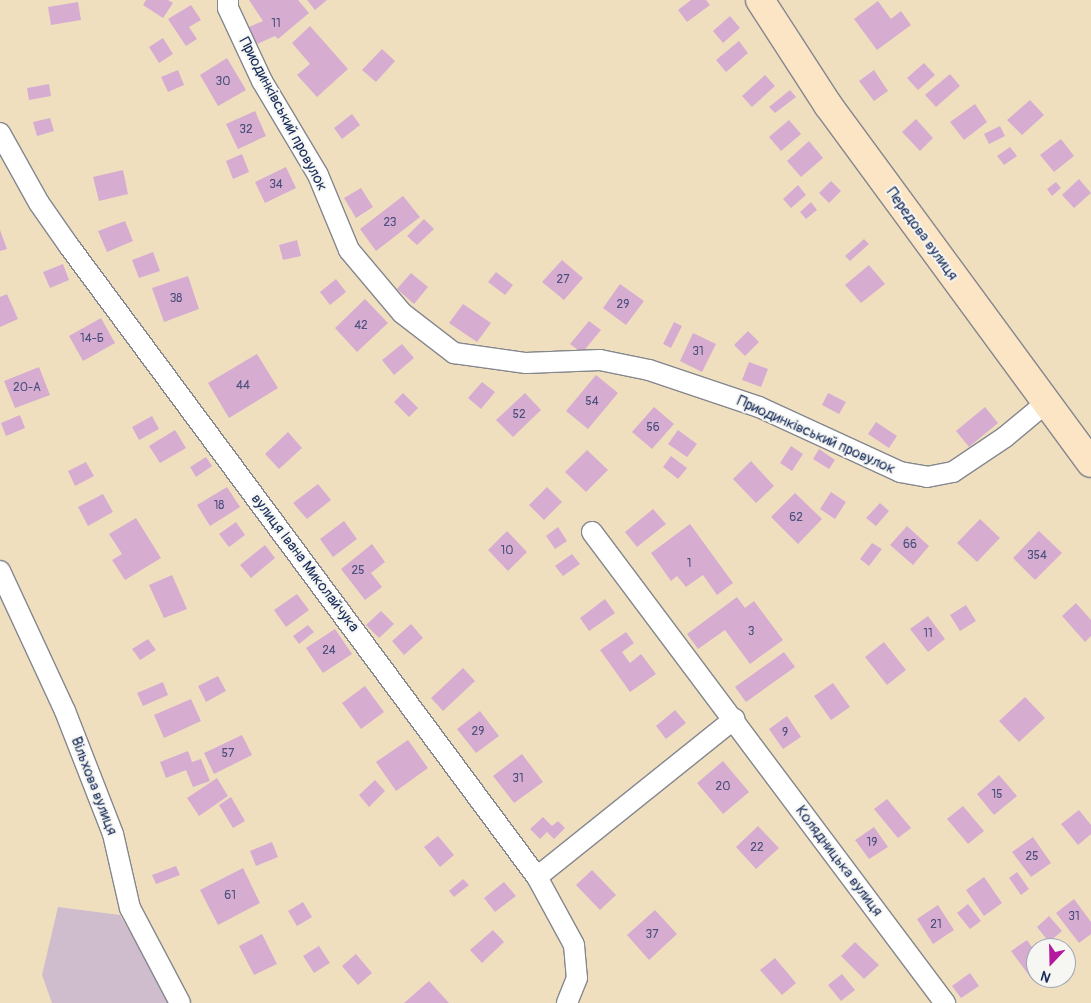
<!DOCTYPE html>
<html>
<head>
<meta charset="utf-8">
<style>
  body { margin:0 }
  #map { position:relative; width:1091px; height:1003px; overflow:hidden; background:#efdfbf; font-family:Pangolin,sans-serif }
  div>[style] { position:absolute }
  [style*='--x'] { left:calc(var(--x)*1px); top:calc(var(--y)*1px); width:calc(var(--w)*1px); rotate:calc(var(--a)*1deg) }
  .industrial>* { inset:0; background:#cfbdce }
  .building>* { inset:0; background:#d6add1 }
  .roads { filter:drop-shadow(1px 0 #85878e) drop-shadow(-1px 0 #85878e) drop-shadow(0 1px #85878e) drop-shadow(0 -1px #85878e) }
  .street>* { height:20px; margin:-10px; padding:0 10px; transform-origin:10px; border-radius:10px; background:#fff }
  .secondary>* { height:28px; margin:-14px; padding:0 14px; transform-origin:14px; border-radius:14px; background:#fce5c4 }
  span { translate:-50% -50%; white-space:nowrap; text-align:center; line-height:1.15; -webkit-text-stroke:4px #f6f6f2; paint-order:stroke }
  .number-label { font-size:12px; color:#4a4e7b }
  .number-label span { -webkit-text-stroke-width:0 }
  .street-label { font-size:15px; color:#1b2f5e }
  .north { position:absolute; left:1026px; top:938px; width:50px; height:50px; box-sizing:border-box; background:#f6f6f2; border:1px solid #9ea6b7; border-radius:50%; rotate:201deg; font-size:14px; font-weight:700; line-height:20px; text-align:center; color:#1b2f5e }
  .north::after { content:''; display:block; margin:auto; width:18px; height:22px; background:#b5179e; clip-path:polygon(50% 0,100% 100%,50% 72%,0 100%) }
</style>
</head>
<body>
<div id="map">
  <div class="industrial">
    <i style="clip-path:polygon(58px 907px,120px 915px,172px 1003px,52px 1003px,42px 975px)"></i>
  </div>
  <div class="building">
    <i style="clip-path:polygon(146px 0,168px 0,173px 3px,163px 18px,143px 5px)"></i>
    <i style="clip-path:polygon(249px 0,298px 0,309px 13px,278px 39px,275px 36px,257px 44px,249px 27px,263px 21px)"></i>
    <i style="clip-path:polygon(307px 0,327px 0,315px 10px)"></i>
    <i style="clip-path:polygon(691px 0,706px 0,710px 5px,687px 22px,678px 10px)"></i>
    <i style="clip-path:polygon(878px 1px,891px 19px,901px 11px,911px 25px,877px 50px,854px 19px)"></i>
    <i style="clip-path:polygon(78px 2px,81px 20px,51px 25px,48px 7px)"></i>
    <i style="clip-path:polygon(191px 5px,201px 20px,189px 27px,197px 39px,186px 46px,168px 19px)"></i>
    <i style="clip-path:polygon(730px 16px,740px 28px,723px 43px,713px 31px)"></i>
    <i style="clip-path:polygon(310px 26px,348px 69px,317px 97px,297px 75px,310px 64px,292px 43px)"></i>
    <i style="clip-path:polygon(163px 38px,173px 54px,159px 63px,149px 47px)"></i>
    <i style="clip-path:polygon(739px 41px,748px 53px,726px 72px,716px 60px)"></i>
    <i style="clip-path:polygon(382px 49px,395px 61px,376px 82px,362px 70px)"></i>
    <i style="clip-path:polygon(227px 58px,246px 90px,218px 106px,200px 75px)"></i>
    <i style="clip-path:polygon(924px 63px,935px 75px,918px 90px,907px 78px)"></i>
    <i style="clip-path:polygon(178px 70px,184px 85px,168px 92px,161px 77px)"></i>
    <i style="clip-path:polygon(874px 70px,888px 91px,874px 101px,859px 81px)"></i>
    <i style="clip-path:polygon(950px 74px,960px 86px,936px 107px,925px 95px)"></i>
    <i style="clip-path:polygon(765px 75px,775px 86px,752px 107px,742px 96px)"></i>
    <i style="clip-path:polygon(49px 84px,51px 96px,29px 100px,27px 88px)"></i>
    <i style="clip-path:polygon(790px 90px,796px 97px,775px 113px,769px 107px)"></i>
    <i style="clip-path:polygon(1030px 100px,1044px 115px,1022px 135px,1007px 120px)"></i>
    <i style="clip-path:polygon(975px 104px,987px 122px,964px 140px,950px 122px)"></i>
    <i style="clip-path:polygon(255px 111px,266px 136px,238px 149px,226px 124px)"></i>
    <i style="clip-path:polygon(352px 114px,360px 125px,342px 139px,334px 128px)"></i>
    <i style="clip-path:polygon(50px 118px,54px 131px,37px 136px,33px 122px)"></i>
    <i style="clip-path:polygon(916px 119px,933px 138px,920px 151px,902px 132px)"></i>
    <i style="clip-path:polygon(789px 120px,801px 134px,781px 151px,769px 137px)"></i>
    <i style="clip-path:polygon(1000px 126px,1005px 136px,989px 144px,984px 134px)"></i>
    <i style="clip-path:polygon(1061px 139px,1074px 156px,1054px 172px,1040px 155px)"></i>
    <i style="clip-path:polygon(809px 141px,823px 158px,801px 177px,787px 161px)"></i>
    <i style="clip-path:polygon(1010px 147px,1017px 156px,1004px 165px,997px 156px)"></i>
    <i style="clip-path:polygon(242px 154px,249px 172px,233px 179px,226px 161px)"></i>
    <i style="clip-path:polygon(286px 167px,296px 188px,265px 203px,255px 182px)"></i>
    <i style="clip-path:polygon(123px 170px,128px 194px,99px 201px,93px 177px)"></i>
    <i style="clip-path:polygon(1079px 179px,1091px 193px,1074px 208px,1062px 195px)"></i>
    <i style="clip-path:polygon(831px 181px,841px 191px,829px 203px,819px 193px)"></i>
    <i style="clip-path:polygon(1056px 182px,1061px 188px,1052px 196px,1047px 189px)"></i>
    <i style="clip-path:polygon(798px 185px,806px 195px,791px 208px,783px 199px)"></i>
    <i style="clip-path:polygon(361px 188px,373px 207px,356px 218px,344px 198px)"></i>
    <i style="clip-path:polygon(403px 196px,420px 217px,376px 251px,360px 229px)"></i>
    <i style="clip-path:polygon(811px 202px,817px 210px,806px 219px,800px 212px)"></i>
    <i style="clip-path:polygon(424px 219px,434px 229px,417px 245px,407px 236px)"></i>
    <i style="clip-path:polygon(125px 221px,133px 241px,107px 252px,98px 231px)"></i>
    <i style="clip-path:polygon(0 230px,7px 249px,0 251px)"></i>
    <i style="clip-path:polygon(864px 239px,869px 244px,850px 261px,845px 256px)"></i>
    <i style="clip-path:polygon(297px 240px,301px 256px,283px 260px,279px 245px)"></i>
    <i style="clip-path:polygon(153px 252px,160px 271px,139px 278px,132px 260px)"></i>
    <i style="clip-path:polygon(562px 260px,583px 278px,564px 300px,542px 282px)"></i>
    <i style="clip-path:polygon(63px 264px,69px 280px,50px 288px,43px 272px)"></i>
    <i style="clip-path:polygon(869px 265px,885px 284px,861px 303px,845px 285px)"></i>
    <i style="clip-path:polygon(496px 272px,513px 285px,505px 295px,488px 282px)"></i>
    <i style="clip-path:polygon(411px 273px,428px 287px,414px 304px,397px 289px)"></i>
    <i style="clip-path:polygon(188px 276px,199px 309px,164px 322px,152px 288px)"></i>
    <i style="clip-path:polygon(336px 279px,346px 292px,330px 305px,320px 292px)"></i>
    <i style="clip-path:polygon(620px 284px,644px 301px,626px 325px,603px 308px)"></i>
    <i style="clip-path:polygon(7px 294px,18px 319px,0 327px,0 297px)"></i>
    <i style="clip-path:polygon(365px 299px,388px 323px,357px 352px,335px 328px)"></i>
    <i style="clip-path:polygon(463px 304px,491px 323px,477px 342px,449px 323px)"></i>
    <i style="clip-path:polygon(101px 318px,115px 343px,83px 361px,69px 336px)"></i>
    <i style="clip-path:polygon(589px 321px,601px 330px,582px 353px,570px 344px)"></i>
    <i style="clip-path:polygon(674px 322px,682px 326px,671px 348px,663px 344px)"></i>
    <i style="clip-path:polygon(748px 331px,759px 342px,745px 356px,734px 345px)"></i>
    <i style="clip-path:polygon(693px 333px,716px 344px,702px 372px,680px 361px)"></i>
    <i style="clip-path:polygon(402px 344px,414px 358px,394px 375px,382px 360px)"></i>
    <i style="clip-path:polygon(257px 354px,278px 388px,229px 418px,208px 383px)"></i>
    <i style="clip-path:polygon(749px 362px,768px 369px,761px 387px,742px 380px)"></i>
    <i style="clip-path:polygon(39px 367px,50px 395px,15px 408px,4px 381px)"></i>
    <i style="clip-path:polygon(596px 375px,618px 393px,588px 429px,566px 411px)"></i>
    <i style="clip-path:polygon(482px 382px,495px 392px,481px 409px,468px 398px)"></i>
    <i style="clip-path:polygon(403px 393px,418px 408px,409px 417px,394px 402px)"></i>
    <i style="clip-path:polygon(525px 393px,541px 410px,513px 437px,496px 420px)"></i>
    <i style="clip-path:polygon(828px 393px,846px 402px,839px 414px,822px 405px)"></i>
    <i style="clip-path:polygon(654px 407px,674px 424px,652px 449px,632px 432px)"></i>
    <i style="clip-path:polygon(985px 407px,998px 423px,969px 447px,956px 431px)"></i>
    <i style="clip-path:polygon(20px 415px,25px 428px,6px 436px,1px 423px)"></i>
    <i style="clip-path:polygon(152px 416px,159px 429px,139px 440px,132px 427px)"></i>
    <i style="clip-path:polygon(876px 422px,897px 436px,889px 448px,868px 434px)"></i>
    <i style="clip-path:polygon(175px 430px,186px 448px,160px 463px,149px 446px)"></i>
    <i style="clip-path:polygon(678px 430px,697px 444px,687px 457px,668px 444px)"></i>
    <i style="clip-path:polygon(288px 432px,302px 448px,279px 469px,265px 454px)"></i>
    <i style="clip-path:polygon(791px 446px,803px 454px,792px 471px,780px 463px)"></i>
    <i style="clip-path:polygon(819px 449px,835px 460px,829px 469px,813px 459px)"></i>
    <i style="clip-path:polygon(587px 450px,608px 470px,586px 492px,565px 472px)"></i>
    <i style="clip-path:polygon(671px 456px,687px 468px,678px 479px,663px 467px)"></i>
    <i style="clip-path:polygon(206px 457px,212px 466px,196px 477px,190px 467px)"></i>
    <i style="clip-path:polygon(751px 461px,774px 486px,756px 503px,733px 479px)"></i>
    <i style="clip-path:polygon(86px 462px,94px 476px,75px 486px,68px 471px)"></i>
    <i style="clip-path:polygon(318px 484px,331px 500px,307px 519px,293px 503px)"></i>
    <i style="clip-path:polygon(227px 487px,240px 507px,210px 526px,197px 505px)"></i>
    <i style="clip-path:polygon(547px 487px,562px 502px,544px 520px,529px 505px)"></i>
    <i style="clip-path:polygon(831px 492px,846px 502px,835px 519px,820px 509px)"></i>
    <i style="clip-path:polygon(795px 493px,822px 519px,798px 544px,771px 517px)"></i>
    <i style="clip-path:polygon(103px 494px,113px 512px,88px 526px,78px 507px)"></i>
    <i style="clip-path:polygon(880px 503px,889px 511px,876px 526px,866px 518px)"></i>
    <i style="clip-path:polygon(653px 509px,666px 524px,637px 547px,625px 532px)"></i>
    <i style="clip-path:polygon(136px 518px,161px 558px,125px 580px,112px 560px,122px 554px,109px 534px)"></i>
    <i style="clip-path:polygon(980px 519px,1000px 538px,977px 562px,957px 543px)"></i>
    <i style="clip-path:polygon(344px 521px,357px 539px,333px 557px,320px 539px)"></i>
    <i style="clip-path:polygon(236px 522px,245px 535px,229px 547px,219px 534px)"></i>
    <i style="clip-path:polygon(690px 524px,733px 583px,717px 595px,703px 575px,686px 587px,677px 576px,671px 581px,651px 553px)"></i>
    <i style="clip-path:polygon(907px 526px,929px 546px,913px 565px,890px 545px)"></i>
    <i style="clip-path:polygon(558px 527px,567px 541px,555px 549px,546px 536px)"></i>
    <i style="clip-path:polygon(507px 531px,527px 552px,508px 571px,488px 550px)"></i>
    <i style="clip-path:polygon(1039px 531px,1062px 553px,1035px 580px,1013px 558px)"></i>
    <i style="clip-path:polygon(872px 543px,882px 549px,869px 566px,860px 559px)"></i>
    <i style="clip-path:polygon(372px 544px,385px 562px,371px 573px,382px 587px,365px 600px,341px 569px)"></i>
    <i style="clip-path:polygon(265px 545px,275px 558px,251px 578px,240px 565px)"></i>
    <i style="clip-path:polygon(572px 554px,580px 564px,563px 576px,555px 566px)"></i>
    <i style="clip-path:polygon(172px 575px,187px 609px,164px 618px,149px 585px)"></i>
    <i style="clip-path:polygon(297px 594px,309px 610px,286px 627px,274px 610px)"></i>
    <i style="clip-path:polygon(737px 597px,745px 608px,754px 601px,783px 640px,750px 664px,725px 630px,698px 649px,687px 634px)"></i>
    <i style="clip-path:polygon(605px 599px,615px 613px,589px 631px,580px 618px)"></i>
    <i style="clip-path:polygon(1076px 603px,1091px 620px,1091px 636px,1085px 642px,1062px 616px)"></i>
    <i style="clip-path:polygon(966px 605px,976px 621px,960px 631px,950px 615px)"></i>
    <i style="clip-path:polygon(381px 611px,394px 624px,379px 638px,366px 625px)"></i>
    <i style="clip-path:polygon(928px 616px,945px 639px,928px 652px,910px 629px)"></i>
    <i style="clip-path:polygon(411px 624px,423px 638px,404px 655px,392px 641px)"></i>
    <i style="clip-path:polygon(308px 625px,314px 632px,299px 644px,293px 636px)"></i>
    <i style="clip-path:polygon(335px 629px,352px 654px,323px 673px,306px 648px)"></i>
    <i style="clip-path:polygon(626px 632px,634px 643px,622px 652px,630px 663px,641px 654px,656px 674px,630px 692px,600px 650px)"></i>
    <i style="clip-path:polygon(148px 639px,156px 650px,140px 660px,132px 649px)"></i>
    <i style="clip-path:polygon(884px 642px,906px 670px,887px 685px,865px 657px)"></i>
    <i style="clip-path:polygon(784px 652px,795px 667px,746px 702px,735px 687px)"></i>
    <i style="clip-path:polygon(463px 668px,475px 681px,443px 711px,431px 698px)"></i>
    <i style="clip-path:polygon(218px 676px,226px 691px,206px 702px,198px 686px)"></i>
    <i style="clip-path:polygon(163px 682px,168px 695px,143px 706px,137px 693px)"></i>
    <i style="clip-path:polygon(833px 683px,850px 707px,831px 720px,814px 696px)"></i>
    <i style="clip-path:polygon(365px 686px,384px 712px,361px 729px,342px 703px)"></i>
    <i style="clip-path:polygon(1025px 697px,1045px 718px,1019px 742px,999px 721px)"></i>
    <i style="clip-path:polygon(191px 699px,201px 721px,164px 738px,154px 715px)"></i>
    <i style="clip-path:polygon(675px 710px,686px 723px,666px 739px,656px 726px)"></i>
    <i style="clip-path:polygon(480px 711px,499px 736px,476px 753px,457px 729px)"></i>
    <i style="clip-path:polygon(787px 716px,801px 737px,783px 749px,769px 729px)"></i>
    <i style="clip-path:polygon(242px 735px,252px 755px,214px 774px,204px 753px)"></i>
    <i style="clip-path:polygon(408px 740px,428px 768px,396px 791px,376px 762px)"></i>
    <i style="clip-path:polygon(188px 751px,192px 762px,201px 759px,210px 781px,193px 787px,186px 770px,166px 778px,160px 762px)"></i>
    <i style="clip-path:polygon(522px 754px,543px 782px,514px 803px,493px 776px)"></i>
    <i style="clip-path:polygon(723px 761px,749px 792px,723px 814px,697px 783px)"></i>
    <i style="clip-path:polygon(999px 775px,1017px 796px,994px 815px,977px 794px)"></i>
    <i style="clip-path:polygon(217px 778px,228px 796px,199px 816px,187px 798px)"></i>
    <i style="clip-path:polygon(375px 780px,385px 791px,369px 807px,359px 795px)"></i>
    <i style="clip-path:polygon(231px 797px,245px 821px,233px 828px,219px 805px)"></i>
    <i style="clip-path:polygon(887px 799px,911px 828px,898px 838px,874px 809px)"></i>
    <i style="clip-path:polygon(963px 806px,984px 831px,968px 844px,947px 819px)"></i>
    <i style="clip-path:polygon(1079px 810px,1091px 825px,1091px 834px,1078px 845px,1061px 824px)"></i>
    <i style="clip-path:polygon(543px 817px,552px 826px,558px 821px,565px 828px,554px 839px,547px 832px,540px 839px,530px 829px)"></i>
    <i style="clip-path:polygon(758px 826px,779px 848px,756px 869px,736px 847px)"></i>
    <i style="clip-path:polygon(874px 827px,888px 847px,869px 859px,855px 840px)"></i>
    <i style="clip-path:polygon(438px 836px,454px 855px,440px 867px,424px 847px)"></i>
    <i style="clip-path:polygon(1033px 837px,1051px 863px,1031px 877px,1012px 852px)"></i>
    <i style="clip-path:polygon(272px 842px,278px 857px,256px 866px,250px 851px)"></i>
    <i style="clip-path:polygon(176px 866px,180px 875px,156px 884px,152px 875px)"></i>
    <i style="clip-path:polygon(243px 868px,260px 903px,218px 925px,200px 890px)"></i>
    <i style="clip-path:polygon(592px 870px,616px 895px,600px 910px,576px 885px)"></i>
    <i style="clip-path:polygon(1017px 872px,1029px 889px,1021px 895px,1009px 878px)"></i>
    <i style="clip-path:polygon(984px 877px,1002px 903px,984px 916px,966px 890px)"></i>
    <i style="clip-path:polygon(463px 879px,469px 885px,454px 897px,449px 891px)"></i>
    <i style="clip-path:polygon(504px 882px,516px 896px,495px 912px,484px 898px)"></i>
    <i style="clip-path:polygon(1074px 899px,1091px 922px,1091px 934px,1079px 943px,1056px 913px)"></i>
    <i style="clip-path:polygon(303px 902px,312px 917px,297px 926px,288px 911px)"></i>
    <i style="clip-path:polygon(968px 904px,981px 921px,970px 929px,957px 913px)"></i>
    <i style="clip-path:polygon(938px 905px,954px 930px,933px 944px,917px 919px)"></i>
    <i style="clip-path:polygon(655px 910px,677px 934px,649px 960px,627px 935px)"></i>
    <i style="clip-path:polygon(1049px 916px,1062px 931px,1049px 942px,1037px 927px)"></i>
    <i style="clip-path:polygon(493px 930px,504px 942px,482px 963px,470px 950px)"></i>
    <i style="clip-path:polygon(262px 934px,277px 964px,254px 975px,239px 946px)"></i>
    <i style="clip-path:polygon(1027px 940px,1036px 953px,1036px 974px,1031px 978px,1011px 951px)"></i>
    <i style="clip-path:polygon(855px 942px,879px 965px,864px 979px,841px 956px)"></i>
    <i style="clip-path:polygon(319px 946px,330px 963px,314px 973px,303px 956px)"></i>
    <i style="clip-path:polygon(356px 954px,372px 973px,358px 985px,342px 966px)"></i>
    <i style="clip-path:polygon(775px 958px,796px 983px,782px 995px,760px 970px)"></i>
    <i style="clip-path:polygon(970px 973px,979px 986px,961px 998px,952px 986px)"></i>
    <i style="clip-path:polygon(842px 974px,855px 990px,841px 1001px,828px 985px)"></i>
    <i style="clip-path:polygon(429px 981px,449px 1003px,404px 1003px)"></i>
  </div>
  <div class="roads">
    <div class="street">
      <i style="--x:228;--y:0;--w:8;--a:90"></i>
      <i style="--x:228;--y:8;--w:81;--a:65"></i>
      <i style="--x:262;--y:81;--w:109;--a:59.2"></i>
      <i style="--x:318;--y:175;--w:81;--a:67.5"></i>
      <i style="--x:349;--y:250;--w:82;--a:49.9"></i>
      <i style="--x:402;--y:313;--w:66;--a:37.6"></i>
      <i style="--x:454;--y:353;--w:73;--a:7.9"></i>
      <i style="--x:526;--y:363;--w:74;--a:-2.3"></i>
      <i style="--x:600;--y:360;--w:50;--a:11.5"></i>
      <i style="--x:649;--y:370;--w:116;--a:18.6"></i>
      <i style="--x:759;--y:407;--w:155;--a:24.7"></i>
      <i style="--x:900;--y:472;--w:27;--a:10"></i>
      <i style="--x:927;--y:477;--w:26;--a:-11"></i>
      <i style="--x:953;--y:472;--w:63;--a:-33.9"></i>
      <i style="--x:1005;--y:437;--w:53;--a:-39.7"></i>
      <i style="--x:0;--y:133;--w:80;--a:60.9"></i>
      <i style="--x:39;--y:203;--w:52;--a:55.1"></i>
      <i style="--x:69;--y:246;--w:786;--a:53.44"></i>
      <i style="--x:537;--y:877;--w:77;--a:61.4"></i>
      <i style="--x:574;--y:945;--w:33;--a:85"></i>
      <i style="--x:577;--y:978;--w:27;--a:112"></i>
      <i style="--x:592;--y:532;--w:589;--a:53.15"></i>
      <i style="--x:0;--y:571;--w:154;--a:65.1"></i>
      <i style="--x:65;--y:711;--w:132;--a:68.7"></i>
      <i style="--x:113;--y:834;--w:76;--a:77.1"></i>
      <i style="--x:130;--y:908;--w:107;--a:62.2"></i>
      <i style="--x:537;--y:877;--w:253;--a:-38.7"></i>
    </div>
    <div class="secondary">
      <i style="--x:760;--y:0;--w:125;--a:57.1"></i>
      <i style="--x:828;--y:105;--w:444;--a:53.7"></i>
    </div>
  </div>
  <div class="number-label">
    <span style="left:276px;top:24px">11</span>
    <span style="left:223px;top:82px">30</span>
    <span style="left:246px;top:130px">32</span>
    <span style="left:276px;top:185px">34</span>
    <span style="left:390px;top:223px">23</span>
    <span style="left:563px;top:280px">27</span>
    <span style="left:176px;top:299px">38</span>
    <span style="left:623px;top:305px">29</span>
    <span style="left:361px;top:326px">42</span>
    <span style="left:92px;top:339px">14-Б</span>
    <span style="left:698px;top:352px">31</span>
    <span style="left:243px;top:386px">44</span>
    <span style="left:27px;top:388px">20-А</span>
    <span style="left:592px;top:402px">54</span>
    <span style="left:519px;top:415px">52</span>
    <span style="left:653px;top:428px">56</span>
    <span style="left:219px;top:506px">18</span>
    <span style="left:796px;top:518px">62</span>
    <span style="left:910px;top:545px">66</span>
    <span style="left:507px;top:551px">10</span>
    <span style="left:1037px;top:556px">354</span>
    <span style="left:689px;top:564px">1</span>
    <span style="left:358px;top:571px">25</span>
    <span style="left:751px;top:632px">3</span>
    <span style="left:928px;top:634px">11</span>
    <span style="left:329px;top:651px">24</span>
    <span style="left:478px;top:732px">29</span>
    <span style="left:785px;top:733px">9</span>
    <span style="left:228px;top:754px">57</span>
    <span style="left:518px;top:779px">31</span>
    <span style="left:723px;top:787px">20</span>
    <span style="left:997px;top:795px">15</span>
    <span style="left:872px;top:843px">19</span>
    <span style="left:757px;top:848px">22</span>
    <span style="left:1032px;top:857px">25</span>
    <span style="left:230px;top:896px">61</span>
    <span style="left:1074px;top:917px">31</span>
    <span style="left:936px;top:925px">21</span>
    <span style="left:652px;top:935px">37</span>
  </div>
  <div class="street-label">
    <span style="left:283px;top:114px;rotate:62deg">Приодинківський провулок</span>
    <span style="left:922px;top:234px;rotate:54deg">Передова вулиця</span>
    <span style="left:816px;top:435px;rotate:24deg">Приодинківський провулок</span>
    <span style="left:305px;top:563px;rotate:53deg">вулиця Івана Миколайчука</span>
    <span style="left:94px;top:786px;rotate:69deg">Вільхова вулиця</span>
    <span style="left:839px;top:861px;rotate:53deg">Колядницька вулиця</span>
  </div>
  <div class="north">N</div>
</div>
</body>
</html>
